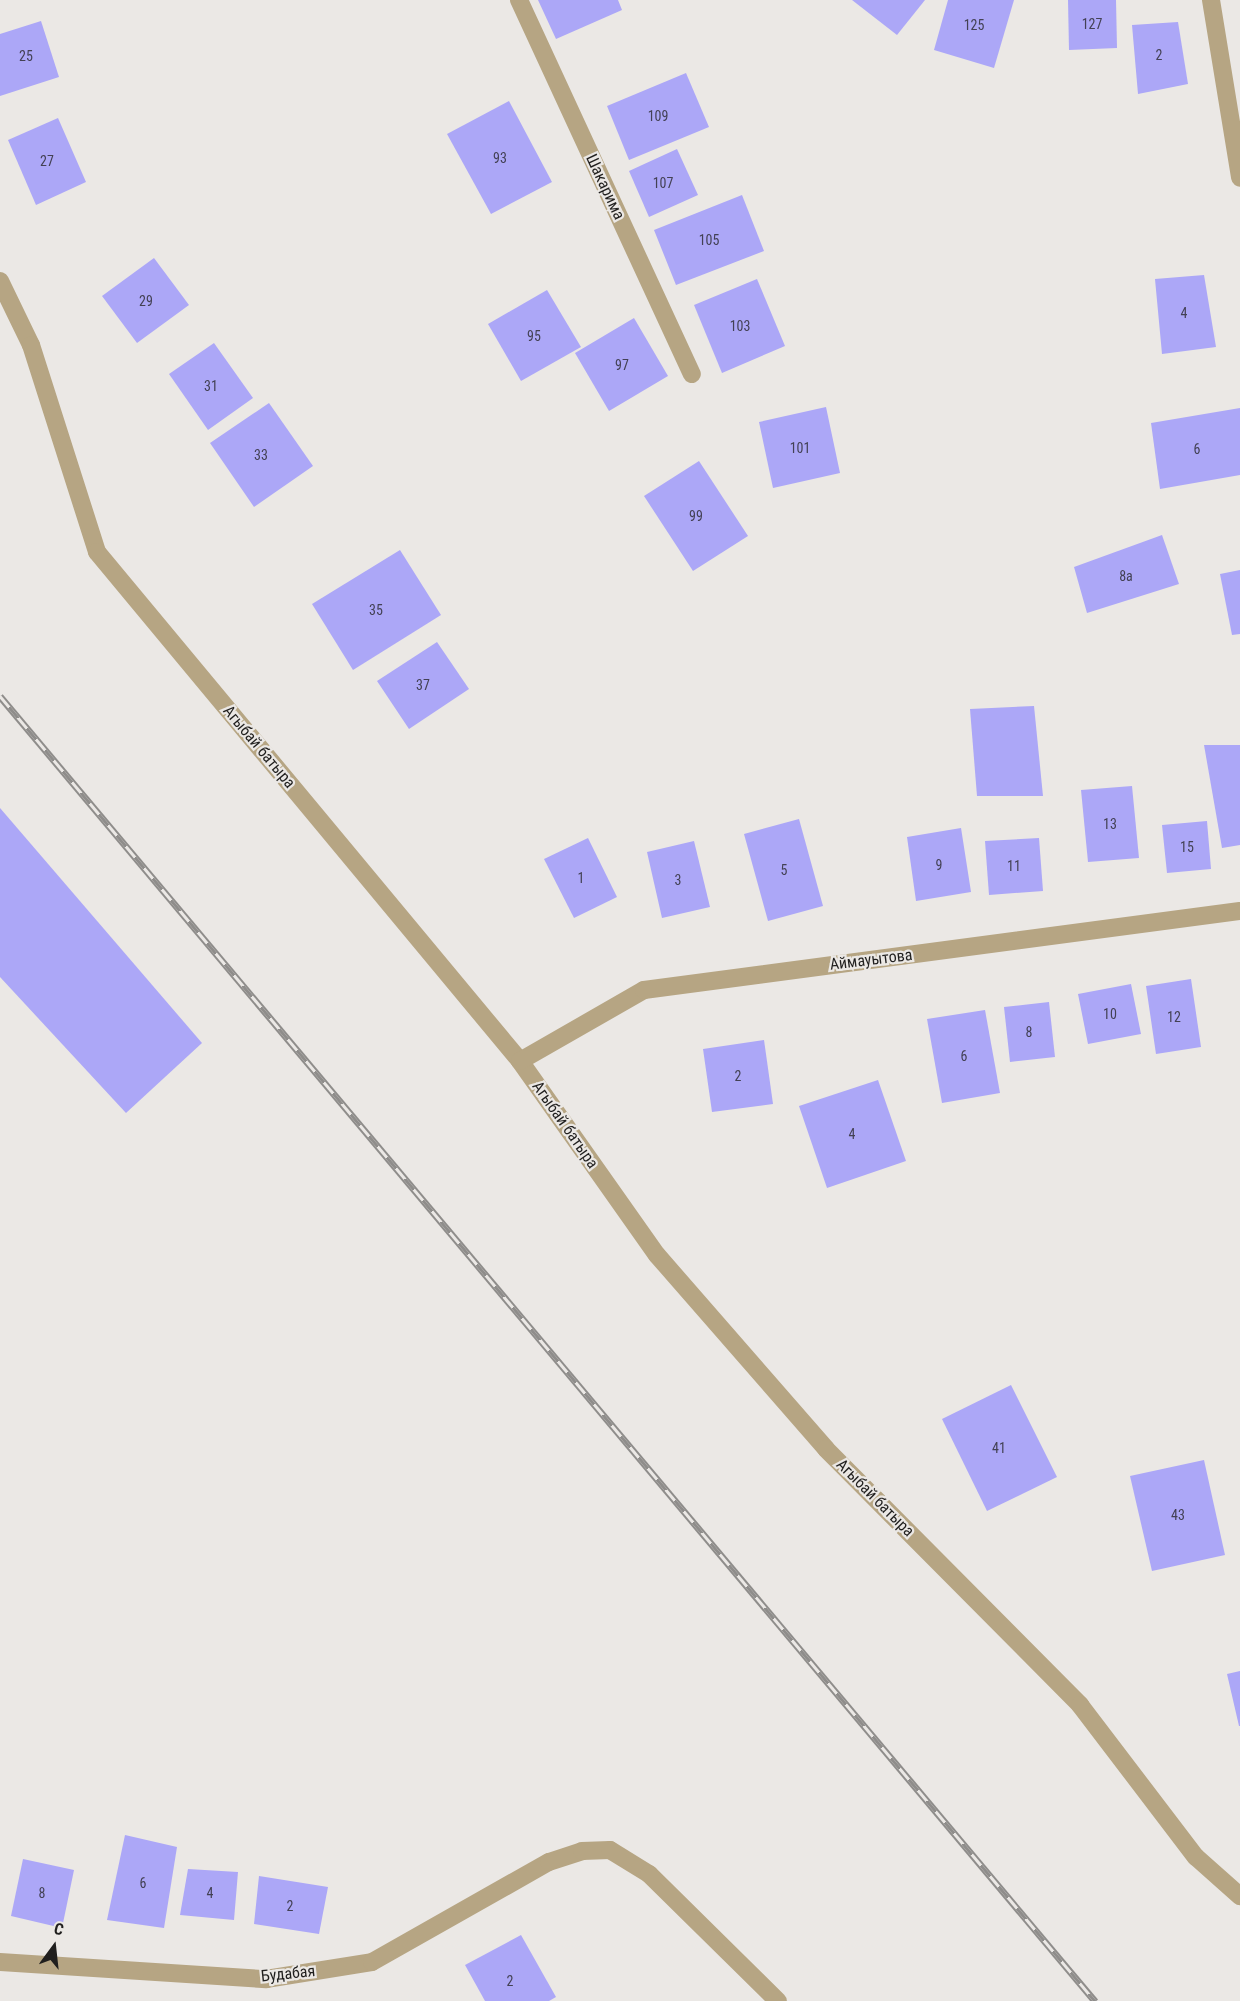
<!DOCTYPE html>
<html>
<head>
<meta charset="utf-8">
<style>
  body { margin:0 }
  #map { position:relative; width:1240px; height:2001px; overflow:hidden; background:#ebe8e5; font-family:"Roboto Condensed",sans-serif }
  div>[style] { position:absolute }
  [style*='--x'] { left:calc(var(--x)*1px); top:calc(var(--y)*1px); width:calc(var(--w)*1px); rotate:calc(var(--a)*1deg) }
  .building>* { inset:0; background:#aca7f7 }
  .minor>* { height:18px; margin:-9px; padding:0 9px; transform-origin:9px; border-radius:9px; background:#b6a583 }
  .rail>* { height:7px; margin-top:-3.5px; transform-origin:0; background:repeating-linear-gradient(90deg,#ebe8e5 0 14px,#8f8d8b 0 28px); box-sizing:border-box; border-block:2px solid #8f8d8b }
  span { translate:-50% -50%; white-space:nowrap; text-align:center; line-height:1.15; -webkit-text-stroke:4.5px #ebe8e5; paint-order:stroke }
  .number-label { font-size:14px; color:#434154 }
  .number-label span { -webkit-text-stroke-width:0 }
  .street-label { font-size:16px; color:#201f1e }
  .north { position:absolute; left:24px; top:1917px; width:60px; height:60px; -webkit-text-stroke:4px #ebe8e5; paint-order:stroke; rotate:15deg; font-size:16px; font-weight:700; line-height:24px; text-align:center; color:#201f1e }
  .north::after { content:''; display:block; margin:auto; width:21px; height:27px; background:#201f1e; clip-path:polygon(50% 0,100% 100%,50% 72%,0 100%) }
</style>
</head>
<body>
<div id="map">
  <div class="building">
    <i style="clip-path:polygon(538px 0,618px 0,622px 10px,556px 39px)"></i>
    <i style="clip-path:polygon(852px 0,925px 0,897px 35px)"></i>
    <i style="clip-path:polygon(948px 0,1014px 0,994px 68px,934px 50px)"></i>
    <i style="clip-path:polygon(1068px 0,1116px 0,1117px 48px,1069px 50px)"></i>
    <i style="clip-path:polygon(41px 21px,59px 77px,0 96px,0 34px)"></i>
    <i style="clip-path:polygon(1178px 22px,1188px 84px,1138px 94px,1132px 25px)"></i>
    <i style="clip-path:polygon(686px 73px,709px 127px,629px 160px,607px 106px)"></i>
    <i style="clip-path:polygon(509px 101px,552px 182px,491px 214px,447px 134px)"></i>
    <i style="clip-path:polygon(58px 118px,86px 182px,36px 205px,8px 140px)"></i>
    <i style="clip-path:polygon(677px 149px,698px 195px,649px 217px,629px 171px)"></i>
    <i style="clip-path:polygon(742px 195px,764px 251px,676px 285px,654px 230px)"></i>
    <i style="clip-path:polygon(154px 258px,189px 305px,137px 343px,102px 296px)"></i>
    <i style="clip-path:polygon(1204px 275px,1216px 347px,1162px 354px,1155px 279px)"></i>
    <i style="clip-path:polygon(757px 279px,785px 346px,722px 373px,694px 305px)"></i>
    <i style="clip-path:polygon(547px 290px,581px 347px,521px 381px,488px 324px)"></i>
    <i style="clip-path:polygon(634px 318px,668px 376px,609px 411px,575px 353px)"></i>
    <i style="clip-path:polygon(214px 343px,253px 398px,208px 430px,169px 374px)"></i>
    <i style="clip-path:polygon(269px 403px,313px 466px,254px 507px,210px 443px)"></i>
    <i style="clip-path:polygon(826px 407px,840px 473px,773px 488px,759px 422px)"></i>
    <i style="clip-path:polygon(1240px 408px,1240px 475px,1160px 489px,1151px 423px)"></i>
    <i style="clip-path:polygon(699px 461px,748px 536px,693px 571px,644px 496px)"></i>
    <i style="clip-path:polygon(1162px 535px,1179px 584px,1087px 613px,1074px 567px)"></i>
    <i style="clip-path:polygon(400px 550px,441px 615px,353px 670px,312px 604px)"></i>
    <i style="clip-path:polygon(1240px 570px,1240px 634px,1232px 635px,1220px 574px)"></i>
    <i style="clip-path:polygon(437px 642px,469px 689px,409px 729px,377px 681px)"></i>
    <i style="clip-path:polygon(1034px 706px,1043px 796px,977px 796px,970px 709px)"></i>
    <i style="clip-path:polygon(1204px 745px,1240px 745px,1240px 845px,1222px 848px)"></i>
    <i style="clip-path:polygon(1132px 786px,1139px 858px,1088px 862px,1081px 790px)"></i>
    <i style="clip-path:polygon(0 808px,202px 1043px,126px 1113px,0 977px)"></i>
    <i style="clip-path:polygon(799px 819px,823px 906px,768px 921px,744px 834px)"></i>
    <i style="clip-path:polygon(1207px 821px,1211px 869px,1167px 873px,1162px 825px)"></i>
    <i style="clip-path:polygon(961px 828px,971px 892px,916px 901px,907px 837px)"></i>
    <i style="clip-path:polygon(588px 838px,617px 897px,574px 918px,544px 859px)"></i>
    <i style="clip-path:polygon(1039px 838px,1043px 891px,989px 895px,985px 841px)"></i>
    <i style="clip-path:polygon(694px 841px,710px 907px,662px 918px,647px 852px)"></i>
    <i style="clip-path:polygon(1191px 979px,1201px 1047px,1156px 1054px,1146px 986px)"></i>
    <i style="clip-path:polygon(1131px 984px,1141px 1034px,1088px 1044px,1078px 994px)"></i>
    <i style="clip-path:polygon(1049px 1002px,1055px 1057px,1010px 1062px,1004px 1007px)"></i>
    <i style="clip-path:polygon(985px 1010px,1000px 1093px,942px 1103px,927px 1019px)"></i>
    <i style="clip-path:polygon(764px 1040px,773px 1104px,712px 1112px,703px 1049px)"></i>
    <i style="clip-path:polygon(878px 1080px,906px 1161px,827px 1188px,799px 1106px)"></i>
    <i style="clip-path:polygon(1011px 1385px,1057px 1477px,987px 1511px,942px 1419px)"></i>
    <i style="clip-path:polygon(1204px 1460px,1225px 1555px,1152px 1571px,1130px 1476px)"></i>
    <i style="clip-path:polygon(1240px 1671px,1240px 1726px,1239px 1726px,1227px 1674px)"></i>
    <i style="clip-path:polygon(125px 1835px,177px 1847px,164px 1928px,107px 1920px)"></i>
    <i style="clip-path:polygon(23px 1859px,74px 1870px,62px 1928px,11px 1916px)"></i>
    <i style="clip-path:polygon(188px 1869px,238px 1872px,234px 1920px,180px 1915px)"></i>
    <i style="clip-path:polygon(259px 1876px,328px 1887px,319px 1934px,254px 1924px)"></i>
    <i style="clip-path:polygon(521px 1935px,556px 1997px,549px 2001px,485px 2001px,465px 1965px)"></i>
  </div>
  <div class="minor">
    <i style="--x:519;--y:0;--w:412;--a:65.2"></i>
    <i style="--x:1211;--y:0;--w:180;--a:80.7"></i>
    <i style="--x:0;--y:281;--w:71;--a:64.2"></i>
    <i style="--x:31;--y:345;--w:217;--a:72.3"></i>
    <i style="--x:97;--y:552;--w:662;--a:50.27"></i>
    <i style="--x:520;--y:1061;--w:237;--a:54.8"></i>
    <i style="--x:657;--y:1255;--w:257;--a:48.9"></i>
    <i style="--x:826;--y:1449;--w:361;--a:45.2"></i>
    <i style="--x:1080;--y:1705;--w:191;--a:52.7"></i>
    <i style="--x:1196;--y:1857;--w:59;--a:41.6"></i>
    <i style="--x:520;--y:1061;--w:143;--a:-29.8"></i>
    <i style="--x:644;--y:990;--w:601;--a:-7.55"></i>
    <i style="--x:0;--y:1962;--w:267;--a:3.7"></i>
    <i style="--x:266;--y:1979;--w:107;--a:-9.1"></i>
    <i style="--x:372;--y:1962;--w:203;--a:-29.5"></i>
    <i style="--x:549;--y:1862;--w:35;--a:-18"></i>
    <i style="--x:582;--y:1851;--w:28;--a:-2"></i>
    <i style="--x:610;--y:1850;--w:46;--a:31.6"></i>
    <i style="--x:649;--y:1874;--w:181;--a:44.6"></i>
  </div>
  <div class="rail">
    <i style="--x:0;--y:696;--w:1704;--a:50"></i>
  </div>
  <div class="number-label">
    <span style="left:1092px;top:24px">127</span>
    <span style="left:974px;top:25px">125</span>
    <span style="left:1159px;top:55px">2</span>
    <span style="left:26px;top:56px">25</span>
    <span style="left:658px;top:116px">109</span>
    <span style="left:500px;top:158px">93</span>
    <span style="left:47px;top:161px">27</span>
    <span style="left:663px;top:183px">107</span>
    <span style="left:709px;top:240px">105</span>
    <span style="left:146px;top:301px">29</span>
    <span style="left:1184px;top:313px">4</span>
    <span style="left:740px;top:326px">103</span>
    <span style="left:534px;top:336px">95</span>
    <span style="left:622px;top:365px">97</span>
    <span style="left:211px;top:386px">31</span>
    <span style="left:800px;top:448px">101</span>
    <span style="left:1197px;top:449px">6</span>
    <span style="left:261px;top:455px">33</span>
    <span style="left:696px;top:516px">99</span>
    <span style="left:1126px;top:576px">8а</span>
    <span style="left:376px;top:610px">35</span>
    <span style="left:423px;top:685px">37</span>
    <span style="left:1110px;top:824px">13</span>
    <span style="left:1187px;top:847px">15</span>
    <span style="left:939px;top:865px">9</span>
    <span style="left:1014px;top:866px">11</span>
    <span style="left:784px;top:870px">5</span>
    <span style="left:581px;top:878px">1</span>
    <span style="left:678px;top:880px">3</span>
    <span style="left:1110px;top:1014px">10</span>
    <span style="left:1174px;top:1017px">12</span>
    <span style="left:1029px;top:1032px">8</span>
    <span style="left:964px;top:1056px">6</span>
    <span style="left:738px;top:1076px">2</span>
    <span style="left:852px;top:1134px">4</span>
    <span style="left:999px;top:1448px">41</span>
    <span style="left:1178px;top:1515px">43</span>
    <span style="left:143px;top:1883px">6</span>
    <span style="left:42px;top:1893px">8</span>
    <span style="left:210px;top:1893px">4</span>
    <span style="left:290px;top:1906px">2</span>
    <span style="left:510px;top:1981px">2</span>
  </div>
  <div class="street-label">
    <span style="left:605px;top:187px;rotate:65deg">Шакарима</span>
    <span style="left:259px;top:747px;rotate:50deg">Агыбай батыра</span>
    <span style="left:871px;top:960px;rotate:-7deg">Аймауытова</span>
    <span style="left:565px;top:1125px;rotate:55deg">Агыбай батыра</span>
    <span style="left:875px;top:1498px;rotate:45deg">Агыбай батыра</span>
    <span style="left:288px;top:1974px;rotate:-6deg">Будабая</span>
  </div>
  <div class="north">С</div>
</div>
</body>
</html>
